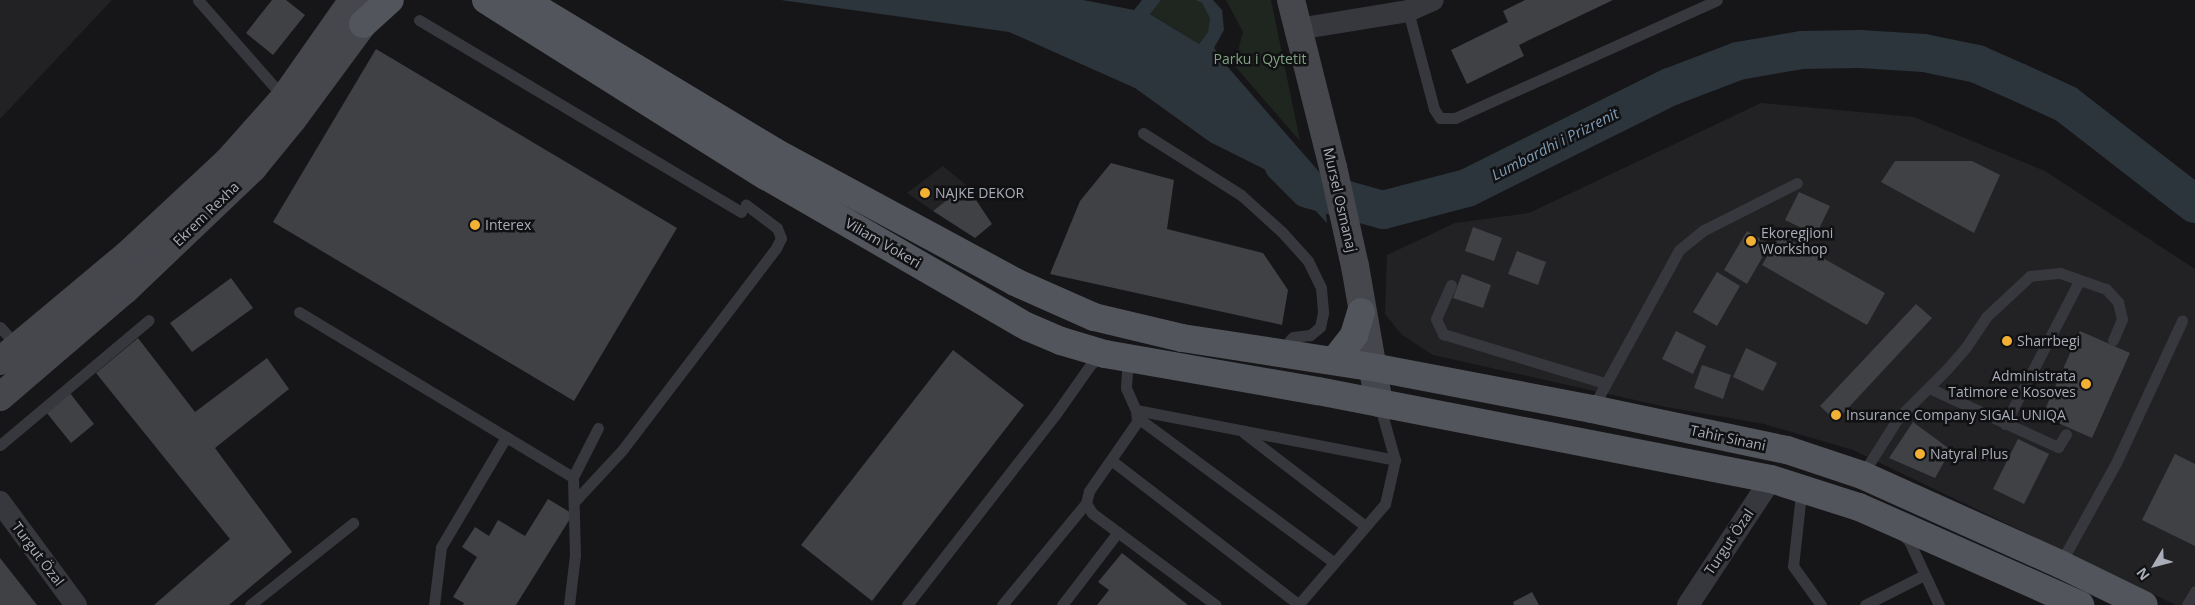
<!DOCTYPE html>
<html>
<head>
<meta charset="utf-8">
<style>
  body { margin:0 }
  #map { position:relative; width:2195px; height:605px; overflow:hidden; background:#161618; font-family:"Open Sans",sans-serif }
  div>[style] { position:absolute }
  [style*='--x'] { left:calc(var(--x)*1px); top:calc(var(--y)*1px); width:calc(var(--w)*1px); rotate:calc(var(--a)*1deg) }
  .built>* { inset:0; background:#222225 }
  .green>* { inset:0; background:#1e261f }
  .water>* { inset:0; background:#2c353c }
  .river>* { height:38px; margin:-19px; padding:0 19px; transform-origin:19px; border-radius:19px; background:#2c353c }
  .building>* { inset:0; background:#404145 }
  .lane>* { height:11px; margin:-5.5px; padding:0 5.5px; transform-origin:5.5px; border-radius:5.5px; background:#37383d }
  .street>* { height:22px; margin:-11px; padding:0 11px; transform-origin:11px; border-radius:11px; background:#37383d }
  .secondary>* { height:28px; margin:-14px; padding:0 14px; transform-origin:14px; border-radius:14px; background:#45474d }
  .primary>* { height:28px; margin:-14px; padding:0 14px; transform-origin:14px; border-radius:14px; background:#53555c }
  .dots>* { width:14px; height:14px; translate:-50% -50%; box-sizing:border-box; border:2px solid #111113; border-radius:50% }
  span { translate:-50% -50%; white-space:nowrap; text-align:center; line-height:1.15; -webkit-text-stroke:5px #111113; paint-order:stroke }
  .park-label { font-size:14px; color:#7fa381 }
  .poi-label { font-size:14px; color:#a8adb8 }
  .left { translate:0 -50%; text-align:left }
  .right { translate:-100% -50%; text-align:right }
  .street-label { font-size:14px; color:#a8adb8 }
  .water-label { font-size:15px; color:#7f9bb3; font-style:italic }
  .north { position:absolute; left:2130px; top:540px; width:50px; height:50px; -webkit-text-stroke:4px #111113; paint-order:stroke; rotate:233deg; font-size:14px; font-weight:700; line-height:20px; text-align:center; color:#a8adb8 }
  .north::after { content:''; display:block; margin:auto; width:18px; height:22px; background:#a8adb8; clip-path:polygon(50% 0,100% 100%,50% 72%,0 100%) }
</style>
</head>
<body>
<div id="map">
  <div class="built">
    <i style="clip-path:polygon(0 0,112px 0,0 119px)"></i>
    <i style="clip-path:polygon(1761px 103px,1914px 117px,2045px 171px,2195px 269px,2195px 605px,2176px 605px,1853px 450px,1764px 424px,1666px 407px,1433px 355px,1402px 335px,1385px 314px,1387px 255px,1455px 223px,1529px 213px)"></i>
    <i style="clip-path:polygon(943px 166px,966px 185px,933px 211px,907px 193px)"></i>
  </div>
  <div class="green">
    <i style="clip-path:polygon(1161px 0,1195px 0,1202px 3px,1211px 18px,1208px 32px,1199px 44px,1149px 13px)"></i>
    <i style="clip-path:polygon(1226px 0,1271px 0,1300px 141px,1234px 65px,1243px 32px)"></i>
  </div>
  <div class="water">
    <i style="clip-path:polygon(781px 0,1083px 0,1134px 10px,1142px 0,1161px 0,1150px 14px,1199px 44px,1208px 32px,1210px 18px,1202px 3px,1195px 0,1213px 0,1222px 10px,1224px 30px,1214px 48px,1226px 65px,1321px 174px,1327px 223px,1288px 181px,1210px 142px,1135px 88px,1009px 32px)"></i>
  </div>
  <div class="river">
    <i style="--x:1283;--y:164;--w:35;--a:45"></i>
    <i style="--x:1308;--y:189;--w:78;--a:15.6"></i>
    <i style="--x:1383;--y:210;--w:87;--a:-14.7"></i>
    <i style="--x:1467;--y:188;--w:227;--a:-26.5"></i>
    <i style="--x:1670;--y:87;--w:73;--a:-20.9"></i>
    <i style="--x:1738;--y:61;--w:65;--a:-9.8"></i>
    <i style="--x:1802;--y:50;--w:58;--a:-1"></i>
    <i style="--x:1860;--y:49;--w:64;--a:3.6"></i>
    <i style="--x:1924;--y:53;--w:54;--a:11.7"></i>
    <i style="--x:1977;--y:64;--w:45;--a:23.7"></i>
    <i style="--x:2018;--y:82;--w:53;--a:24.6"></i>
    <i style="--x:2066;--y:104;--w:163;--a:37.8"></i>
  </div>
  <div class="building">
    <i style="clip-path:polygon(272px 0,286px 0,305px 15px,273px 55px,246px 33px)"></i>
    <i style="clip-path:polygon(1525px 0,1613px 0,1519px 45px,1524px 56px,1467px 84px,1451px 50px,1508px 22px,1503px 11px)"></i>
    <i style="clip-path:polygon(376px 49px,677px 228px,574px 401px,273px 222px)"></i>
    <i style="clip-path:polygon(1895px 161px,1972px 161px,2000px 175px,1974px 233px,1881px 182px)"></i>
    <i style="clip-path:polygon(1111px 163px,1174px 180px,1167px 229px,1263px 253px,1288px 290px,1282px 325px,1050px 274px,1080px 201px)"></i>
    <i style="clip-path:polygon(966px 185px,992px 224px,975px 238px,933px 211px)"></i>
    <i style="clip-path:polygon(1799px 192px,1830px 206px,1816px 235px,1785px 220px)"></i>
    <i style="clip-path:polygon(1473px 227px,1502px 238px,1494px 261px,1465px 251px)"></i>
    <i style="clip-path:polygon(1747px 231px,1770px 244px,1747px 284px,1724px 270px)"></i>
    <i style="clip-path:polygon(1780px 234px,1885px 293px,1867px 325px,1762px 265px)"></i>
    <i style="clip-path:polygon(1517px 251px,1546px 262px,1538px 285px,1508px 274px)"></i>
    <i style="clip-path:polygon(1717px 272px,1740px 286px,1717px 326px,1693px 312px)"></i>
    <i style="clip-path:polygon(1462px 274px,1491px 285px,1483px 308px,1453px 298px)"></i>
    <i style="clip-path:polygon(231px 278px,253px 308px,192px 352px,170px 323px)"></i>
    <i style="clip-path:polygon(1916px 304px,1932px 318px,1836px 421px,1820px 406px)"></i>
    <i style="clip-path:polygon(1676px 331px,1706px 346px,1693px 374px,1662px 359px)"></i>
    <i style="clip-path:polygon(2080px 331px,2130px 353px,2092px 438px,2042px 416px)"></i>
    <i style="clip-path:polygon(138px 338px,195px 412px,267px 358px,289px 389px,215px 448px,292px 552px,229px 605px,154px 605px,230px 539px,96px 373px)"></i>
    <i style="clip-path:polygon(1746px 348px,1777px 363px,1763px 391px,1733px 377px)"></i>
    <i style="clip-path:polygon(953px 350px,1024px 405px,872px 601px,801px 545px)"></i>
    <i style="clip-path:polygon(1702px 365px,1731px 375px,1723px 399px,1694px 388px)"></i>
    <i style="clip-path:polygon(70px 393px,94px 424px,71px 443px,46px 412px)"></i>
    <i style="clip-path:polygon(1913px 422px,1951px 450px,1935px 478px,1889px 458px)"></i>
    <i style="clip-path:polygon(2018px 439px,2049px 454px,2024px 504px,1993px 489px)"></i>
    <i style="clip-path:polygon(2175px 454px,2195px 464px,2195px 546px,2142px 520px)"></i>
    <i style="clip-path:polygon(548px 499px,573px 514px,516px 605px,463px 605px,464px 603px,453px 597px,477px 557px,462px 547px,475px 527px,489px 536px,498px 520px,525px 536px)"></i>
    <i style="clip-path:polygon(1122px 553px,1188px 605px,1097px 605px,1109px 590px,1098px 582px)"></i>
    <i style="clip-path:polygon(0 558px,37px 605px,0 605px)"></i>
    <i style="clip-path:polygon(1532px 592px,1539px 605px,1514px 605px,1513px 602px)"></i>
  </div>
  <div class="lane">
    <i style="--x:198;--y:0;--w:130;--a:48.7"></i>
    <i style="--x:1408;--y:11;--w:101;--a:75.1"></i>
    <i style="--x:1434;--y:109;--w:11;--a:56"></i>
    <i style="--x:1440;--y:118;--w:15;--a:0"></i>
    <i style="--x:1455;--y:118;--w:287;--a:-24.2"></i>
    <i style="--x:419;--y:20;--w:375;--a:30.8"></i>
    <i style="--x:1143;--y:133;--w:116;--a:32.3"></i>
    <i style="--x:1241;--y:195;--w:55;--a:42.1"></i>
    <i style="--x:1282;--y:232;--w:39;--a:48"></i>
    <i style="--x:1308;--y:261;--w:30;--a:64"></i>
    <i style="--x:1321;--y:288;--w:25;--a:85"></i>
    <i style="--x:1323;--y:313;--w:14;--a:102"></i>
    <i style="--x:1320;--y:327;--w:13;--a:141"></i>
    <i style="--x:1310;--y:335;--w:17;--a:173"></i>
    <i style="--x:1293;--y:337;--w:4;--a:135"></i>
    <i style="--x:1290;--y:340;--w:13;--a:103"></i>
    <i style="--x:1451;--y:285;--w:37;--a:114"></i>
    <i style="--x:1436;--y:319;--w:17;--a:65"></i>
    <i style="--x:1443;--y:334;--w:168;--a:16.9"></i>
    <i style="--x:299;--y:312;--w:320;--a:31.1"></i>
    <i style="--x:0;--y:327;--w:25;--a:48"></i>
    <i style="--x:1128;--y:358;--w:30;--a:94"></i>
    <i style="--x:1126;--y:388;--w:24;--a:66"></i>
    <i style="--x:1136;--y:410;--w:12;--a:85"></i>
    <i style="--x:1137;--y:422;--w:84;--a:124.8"></i>
    <i style="--x:1089;--y:491;--w:12;--a:104"></i>
    <i style="--x:1086;--y:503;--w:12;--a:59"></i>
    <i style="--x:1092;--y:513;--w:154;--a:36.6"></i>
    <i style="--x:1929;--y:388;--w:142;--a:24.6"></i>
    <i style="--x:2058;--y:447;--w:15;--a:-58"></i>
    <i style="--x:1592;--y:409;--w:181;--a:-61.3"></i>
    <i style="--x:1679;--y:250;--w:32;--a:-39"></i>
    <i style="--x:1704;--y:230;--w:104;--a:-26.8"></i>
    <i style="--x:1136;--y:410;--w:264;--a:10.9"></i>
    <i style="--x:1138;--y:418;--w:242;--a:36.4"></i>
    <i style="--x:2005;--y:424;--w:161;--a:-62.6"></i>
    <i style="--x:1244;--y:433;--w:153;--a:37.5"></i>
    <i style="--x:0;--y:445;--w:194;--a:-40"></i>
    <i style="--x:1111;--y:460;--w:236;--a:37.6"></i>
    <i style="--x:1862;--y:475;--w:67;--a:-57.7"></i>
    <i style="--x:1898;--y:418;--w:69;--a:-45"></i>
    <i style="--x:1947;--y:369;--w:29;--a:-49"></i>
    <i style="--x:1966;--y:347;--w:36;--a:-56"></i>
    <i style="--x:1986;--y:317;--w:60;--a:-43"></i>
    <i style="--x:2030;--y:276;--w:30;--a:-6"></i>
    <i style="--x:2060;--y:273;--w:49;--a:19.2"></i>
    <i style="--x:2106;--y:289;--w:18;--a:47"></i>
    <i style="--x:2118;--y:302;--w:17;--a:77"></i>
    <i style="--x:2122;--y:319;--w:23;--a:113"></i>
    <i style="--x:1803;--y:489;--w:5;--a:112"></i>
    <i style="--x:1801;--y:494;--w:72;--a:96.3"></i>
    <i style="--x:1793;--y:566;--w:48;--a:54.3"></i>
    <i style="--x:574;--y:502;--w:72;--a:-47.2"></i>
    <i style="--x:623;--y:449;--w:253;--a:-52.7"></i>
    <i style="--x:776;--y:248;--w:11;--a:-63"></i>
    <i style="--x:781;--y:238;--w:11;--a:-112"></i>
    <i style="--x:777;--y:228;--w:39;--a:-143"></i>
    <i style="--x:1902;--y:534;--w:10;--a:45"></i>
    <i style="--x:1909;--y:541;--w:71;--a:64.9"></i>
    <i style="--x:2060;--y:564;--w:115;--a:-61"></i>
    <i style="--x:2116;--y:463;--w:157;--a:-65.1"></i>
    <i style="--x:250;--y:605;--w:132;--a:-38.5"></i>
    <i style="--x:434;--y:605;--w:58;--a:-83.1"></i>
    <i style="--x:441;--y:547;--w:128;--a:-59.4"></i>
    <i style="--x:569;--y:605;--w:50;--a:-83.2"></i>
    <i style="--x:575;--y:555;--w:78;--a:-91.5"></i>
    <i style="--x:573;--y:477;--w:55;--a:-63"></i>
    <i style="--x:907;--y:605;--w:241;--a:-52.1"></i>
    <i style="--x:1055;--y:415;--w:62;--a:-54.8"></i>
    <i style="--x:1091;--y:364;--w:14;--a:-34"></i>
    <i style="--x:1002;--y:605;--w:132;--a:-50.5"></i>
    <i style="--x:1062;--y:605;--w:92;--a:-52.5"></i>
    <i style="--x:1298;--y:605;--w:133;--a:-49.3"></i>
    <i style="--x:1385;--y:504;--w:45;--a:-77.2"></i>
    <i style="--x:1395;--y:460;--w:59;--a:-105.7"></i>
    <i style="--x:1865;--y:605;--w:66;--a:-27"></i>
    <i style="--x:2187;--y:605;--w:16;--a:-60"></i>
  </div>
  <div class="street">
    <i style="--x:1298;--y:29;--w:111;--a:-9.3"></i>
    <i style="--x:1408;--y:11;--w:27;--a:-24"></i>
    <i style="--x:0;--y:502;--w:128;--a:53.6"></i>
    <i style="--x:1688;--y:605;--w:151;--a:-56.6"></i>
  </div>
  <div class="secondary">
    <i style="--x:1291;--y:0;--w:172;--a:75.9"></i>
    <i style="--x:1333;--y:167;--w:101;--a:77.5"></i>
    <i style="--x:1355;--y:266;--w:139;--a:80.1"></i>
    <i style="--x:0;--y:361;--w:167;--a:-39.9"></i>
    <i style="--x:128;--y:254;--w:135;--a:-42.9"></i>
    <i style="--x:227;--y:162;--w:86;--a:-48.3"></i>
    <i style="--x:284;--y:98;--w:120;--a:-54.9"></i>
    <i style="--x:0;--y:397;--w:165;--a:-40.6"></i>
    <i style="--x:125;--y:290;--w:177;--a:-43.6"></i>
    <i style="--x:253;--y:168;--w:63;--a:-50.8"></i>
    <i style="--x:293;--y:119;--w:142;--a:-53.6"></i>
  </div>
  <div class="primary">
    <i style="--x:486;--y:0;--w:331;--a:32.2"></i>
    <i style="--x:766;--y:176;--w:302;--a:30"></i>
    <i style="--x:1028;--y:327;--w:36;--a:23"></i>
    <i style="--x:1061;--y:341;--w:46;--a:16.5"></i>
    <i style="--x:1105;--y:354;--w:216;--a:9.9"></i>
    <i style="--x:1318;--y:391;--w:461;--a:11"></i>
    <i style="--x:1771;--y:479;--w:92;--a:17.7"></i>
    <i style="--x:1859;--y:507;--w:242;--a:23.9"></i>
    <i style="--x:523;--y:0;--w:294;--a:31.1"></i>
    <i style="--x:775;--y:152;--w:273;--a:28.4"></i>
    <i style="--x:1015;--y:282;--w:86;--a:23.9"></i>
    <i style="--x:1094;--y:317;--w:90;--a:13.4"></i>
    <i style="--x:1182;--y:338;--w:192;--a:8.7"></i>
    <i style="--x:1372;--y:367;--w:224;--a:10.8"></i>
    <i style="--x:1592;--y:409;--w:199;--a:11.9"></i>
    <i style="--x:1787;--y:450;--w:79;--a:18.4"></i>
    <i style="--x:1862;--y:475;--w:217;--a:24.2"></i>
    <i style="--x:2060;--y:564;--w:93;--a:26"></i>
    <i style="--x:363;--y:24;--w:36;--a:-42"></i>
    <i style="--x:1334;--y:361;--w:33;--a:-52"></i>
    <i style="--x:1354;--y:335;--w:24;--a:-73"></i>
  </div>
  <div class="dots">
    <i style="left:925px;top:193px;background:#f2b134"></i>
    <i style="left:475px;top:225px;background:#f2b134"></i>
    <i style="left:1751px;top:241px;background:#f2b134"></i>
    <i style="left:2007px;top:341px;background:#f2b134"></i>
    <i style="left:2086px;top:384px;background:#f2b134"></i>
    <i style="left:1836px;top:415px;background:#f2b134"></i>
    <i style="left:1920px;top:454px;background:#f2b134"></i>
  </div>
  <div class="park-label">
    <span style="left:1260px;top:59px">Parku i Qytetit</span>
  </div>
  <div class="poi-label">
    <span class="left" style="left:935px;top:193px">NAJKE DEKOR</span>
    <span class="left" style="left:485px;top:225px">Interex</span>
    <span class="left" style="left:1761px;top:241px">Ekoregjioni<br>Workshop</span>
    <span class="left" style="left:2017px;top:341px">Sharrbegi</span>
    <span class="right" style="left:2076px;top:384px">Administrata<br>Tatimore e Kosoves</span>
    <span class="left" style="left:1846px;top:415px">Insurance Company SIGAL UNIQA</span>
    <span class="left" style="left:1930px;top:454px">Natyral Plus</span>
  </div>
  <div class="street-label">
    <span style="left:1340px;top:200px;rotate:77deg">Mursel Osmanaj</span>
    <span style="left:206px;top:214px;rotate:-44deg">Ekrem Rexha</span>
    <span style="left:883px;top:243px;rotate:30deg">Viliam Vokeri</span>
    <span style="left:1728px;top:438px;rotate:12deg">Tahir Sinani</span>
    <span style="left:1729px;top:542px;rotate:-56deg">Turgut Özal</span>
    <span style="left:38px;top:554px;rotate:53deg">Turgut Özal</span>
  </div>
  <div class="water-label">
    <span style="left:1555px;top:144px;rotate:-27deg">Lumbardhi i Prizrenit</span>
  </div>
  <div class="north">N</div>
</div>
</body>
</html>
